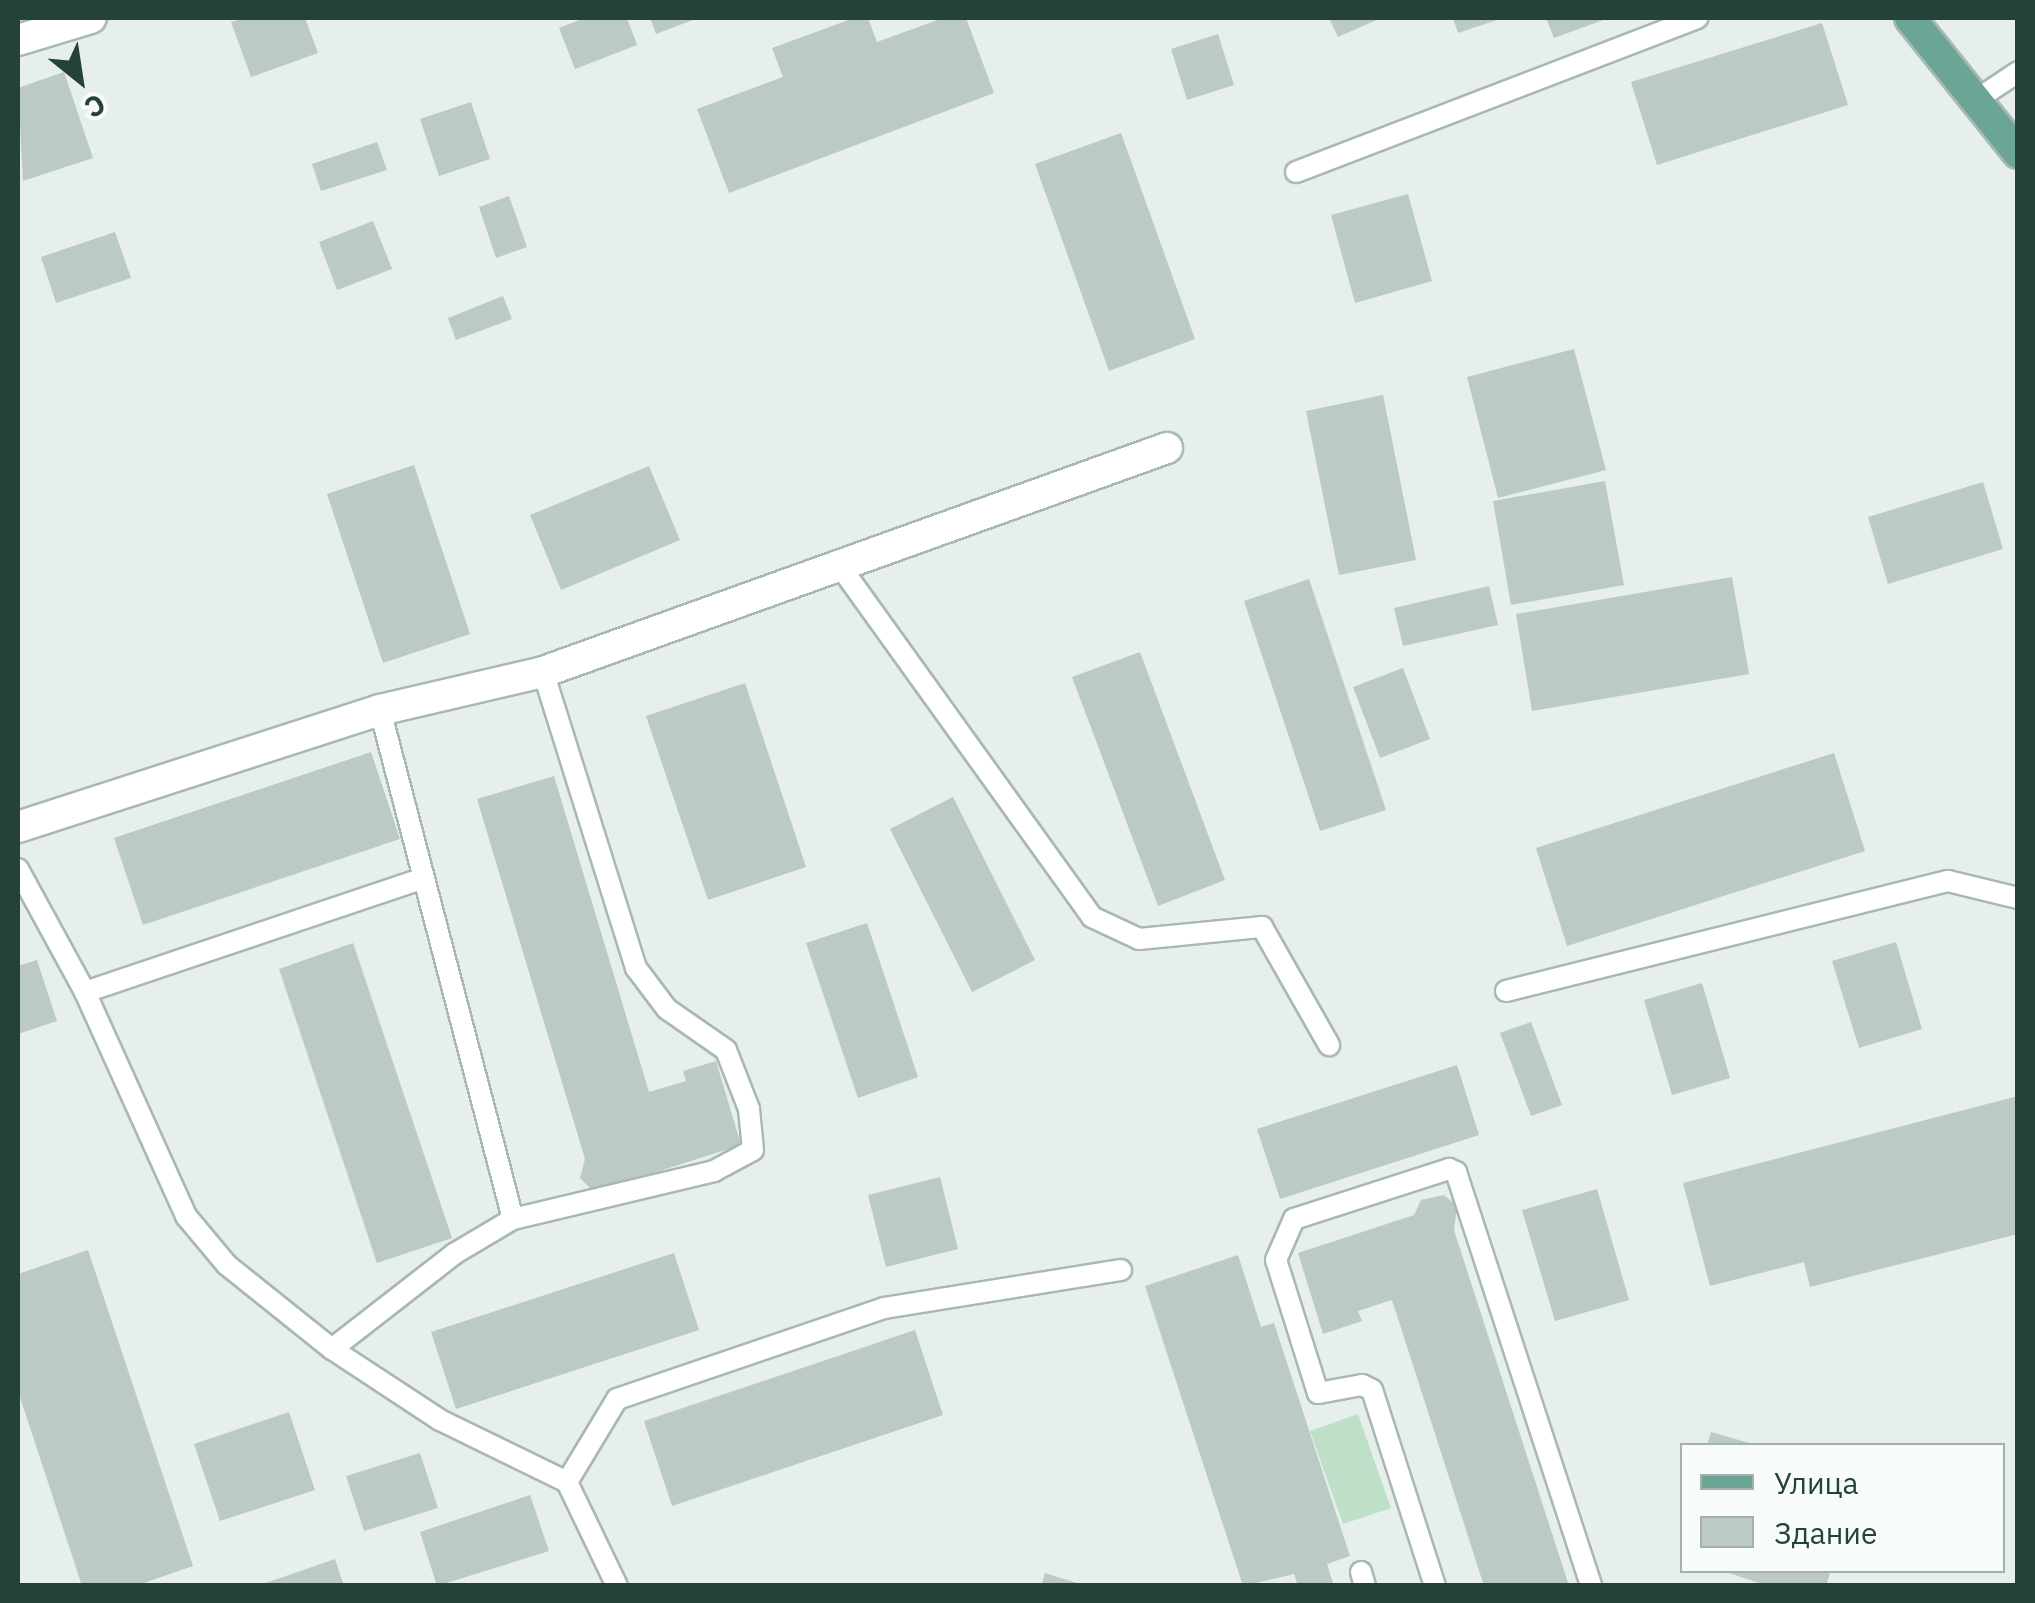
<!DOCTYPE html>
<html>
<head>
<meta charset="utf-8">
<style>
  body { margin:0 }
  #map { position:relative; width:2035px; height:1603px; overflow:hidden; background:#e6efeb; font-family:"IBM Plex Sans",sans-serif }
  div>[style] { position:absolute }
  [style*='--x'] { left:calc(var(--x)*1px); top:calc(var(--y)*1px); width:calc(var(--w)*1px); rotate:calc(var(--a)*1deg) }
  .green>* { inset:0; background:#bfe0c8 }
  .building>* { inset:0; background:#bbcac4 }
  .roads { filter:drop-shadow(2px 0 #a8b8b2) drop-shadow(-2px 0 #a8b8b2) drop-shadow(0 2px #a8b8b2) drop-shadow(0 -2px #a8b8b2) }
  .lane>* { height:20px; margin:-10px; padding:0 10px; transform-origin:10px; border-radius:10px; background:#fff }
  .street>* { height:30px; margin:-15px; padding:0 15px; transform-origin:15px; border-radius:15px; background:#fff }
  .primary>* { height:30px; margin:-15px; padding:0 15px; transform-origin:15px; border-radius:15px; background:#6aa596 }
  span { translate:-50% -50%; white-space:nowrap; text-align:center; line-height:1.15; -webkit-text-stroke:8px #f7fbf9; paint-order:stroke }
  .frame { position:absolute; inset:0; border:20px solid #24423a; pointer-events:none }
  .legend { position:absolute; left:1680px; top:1443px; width:325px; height:130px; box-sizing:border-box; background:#f7fbf9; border:2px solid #a3b1ad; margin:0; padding:12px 18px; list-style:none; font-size:30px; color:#24423a }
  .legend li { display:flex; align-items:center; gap:20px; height:50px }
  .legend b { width:50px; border:2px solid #a3b1ad }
  .north { position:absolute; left:30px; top:30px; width:100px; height:100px; -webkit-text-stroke:8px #f7fbf9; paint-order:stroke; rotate:150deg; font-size:28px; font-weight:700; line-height:40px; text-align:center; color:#24423a }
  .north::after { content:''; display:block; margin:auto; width:35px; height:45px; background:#24423a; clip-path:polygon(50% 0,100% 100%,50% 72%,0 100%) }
</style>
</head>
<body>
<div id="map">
  <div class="green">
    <i style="clip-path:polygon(1358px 1414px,1391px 1508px,1343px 1524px,1310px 1431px)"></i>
  </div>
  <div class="building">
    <i style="clip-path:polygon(244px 18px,305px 18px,318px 53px,251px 77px,231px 22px)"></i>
    <i style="clip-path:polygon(585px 18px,627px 18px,637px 45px,575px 69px,559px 28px)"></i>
    <i style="clip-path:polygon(650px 18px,698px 18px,656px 34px)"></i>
    <i style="clip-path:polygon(854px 18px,868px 18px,877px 42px,943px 18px,966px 18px,994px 93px,729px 193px,697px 109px,783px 77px,772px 48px)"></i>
    <i style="clip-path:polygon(1329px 18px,1381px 18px,1338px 37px)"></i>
    <i style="clip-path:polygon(1453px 18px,1503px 18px,1458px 33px)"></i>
    <i style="clip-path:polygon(1546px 18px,1609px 18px,1554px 38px)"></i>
    <i style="clip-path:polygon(1822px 23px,1848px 105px,1657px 165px,1631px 82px)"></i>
    <i style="clip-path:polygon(1218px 34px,1234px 85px,1187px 100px,1171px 49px)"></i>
    <i style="clip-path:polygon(64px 72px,93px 158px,23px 181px,18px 88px)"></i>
    <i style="clip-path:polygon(471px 102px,490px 159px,439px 176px,420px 119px)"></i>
    <i style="clip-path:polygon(1121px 133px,1195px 339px,1109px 371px,1035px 164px)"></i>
    <i style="clip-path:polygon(377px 142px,387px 170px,321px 191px,312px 164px)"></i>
    <i style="clip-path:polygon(1408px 194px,1432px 281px,1355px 303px,1331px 215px)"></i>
    <i style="clip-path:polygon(509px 196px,527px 247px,496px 258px,479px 207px)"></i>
    <i style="clip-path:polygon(373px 221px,392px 269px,337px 290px,319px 242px)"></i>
    <i style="clip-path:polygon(115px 232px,131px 278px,56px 303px,41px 257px)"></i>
    <i style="clip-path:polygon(503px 296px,512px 319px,456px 340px,448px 318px)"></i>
    <i style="clip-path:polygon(1574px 349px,1606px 470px,1498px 498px,1467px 377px)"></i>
    <i style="clip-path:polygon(1383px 395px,1416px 560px,1339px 575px,1306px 411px)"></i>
    <i style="clip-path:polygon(414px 465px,470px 634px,383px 663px,327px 494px)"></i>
    <i style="clip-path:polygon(649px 466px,680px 540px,561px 590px,530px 515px)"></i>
    <i style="clip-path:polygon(1605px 481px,1624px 585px,1511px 605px,1493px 501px)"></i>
    <i style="clip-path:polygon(1983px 482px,2003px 549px,1888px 584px,1868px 517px)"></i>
    <i style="clip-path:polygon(1732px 577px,1749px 674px,1532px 711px,1516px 614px)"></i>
    <i style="clip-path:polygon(1309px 579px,1386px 810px,1320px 831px,1244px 601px)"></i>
    <i style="clip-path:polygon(1489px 586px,1498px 625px,1403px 646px,1394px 608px)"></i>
    <i style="clip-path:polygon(1140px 652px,1225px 880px,1158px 906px,1072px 677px)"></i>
    <i style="clip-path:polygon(1403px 668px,1430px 739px,1380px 758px,1353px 687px)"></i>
    <i style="clip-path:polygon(745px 683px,806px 867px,708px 900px,646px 716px)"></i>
    <i style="clip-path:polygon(371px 752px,400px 839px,143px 925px,114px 838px)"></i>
    <i style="clip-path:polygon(1834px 753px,1865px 851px,1567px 946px,1536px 848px)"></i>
    <i style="clip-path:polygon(554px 776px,649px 1092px,686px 1081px,683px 1071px,716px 1061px,741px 1145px,594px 1192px,580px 1178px,585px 1159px,477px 799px)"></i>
    <i style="clip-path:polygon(953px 797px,1035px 960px,972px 992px,890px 829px)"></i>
    <i style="clip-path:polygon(867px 923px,918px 1077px,858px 1098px,806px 943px)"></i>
    <i style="clip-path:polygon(1896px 942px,1922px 1029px,1859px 1048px,1832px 961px)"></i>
    <i style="clip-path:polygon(353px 943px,452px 1238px,377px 1263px,279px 969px)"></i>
    <i style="clip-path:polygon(37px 960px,57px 1021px,18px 1034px,18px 966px)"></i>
    <i style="clip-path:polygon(1702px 983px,1730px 1078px,1672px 1095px,1644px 1000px)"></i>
    <i style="clip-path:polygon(1531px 1022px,1562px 1105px,1531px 1116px,1500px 1033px)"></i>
    <i style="clip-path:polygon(1457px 1065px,1479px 1135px,1280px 1199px,1257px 1129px)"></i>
    <i style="clip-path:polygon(2018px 1096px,2018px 1234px,1810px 1287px,1804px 1262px,1710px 1286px,1683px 1183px)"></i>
    <i style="clip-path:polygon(940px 1177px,958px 1249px,886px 1267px,868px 1195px)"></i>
    <i style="clip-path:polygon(1597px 1189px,1629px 1300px,1555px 1321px,1522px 1210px)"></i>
    <i style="clip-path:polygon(1444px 1195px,1457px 1206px,1454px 1230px,1569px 1586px,1484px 1586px,1392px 1300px,1358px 1311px,1362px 1321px,1323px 1334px,1298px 1253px,1414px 1215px,1421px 1200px)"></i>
    <i style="clip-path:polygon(88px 1250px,193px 1566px,135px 1586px,82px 1586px,18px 1391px,18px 1274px)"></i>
    <i style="clip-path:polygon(674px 1253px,699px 1330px,456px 1409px,431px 1332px)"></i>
    <i style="clip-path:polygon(1238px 1255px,1261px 1327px,1274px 1323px,1350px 1556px,1327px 1564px,1334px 1586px,1298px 1586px,1294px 1574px,1243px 1586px,1145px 1286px)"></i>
    <i style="clip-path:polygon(915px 1330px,943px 1415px,672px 1506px,644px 1421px)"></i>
    <i style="clip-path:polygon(289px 1412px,315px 1490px,220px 1521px,194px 1444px)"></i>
    <i style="clip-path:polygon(1711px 1432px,1753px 1444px,1753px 1446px,1707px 1446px)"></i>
    <i style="clip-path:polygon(420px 1453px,438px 1508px,364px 1531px,346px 1476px)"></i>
    <i style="clip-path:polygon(530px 1495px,549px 1551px,437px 1586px,420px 1532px)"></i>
    <i style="clip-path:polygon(335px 1559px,344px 1586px,260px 1586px,260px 1585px)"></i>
    <i style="clip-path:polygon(1720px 1570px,1831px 1570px,1826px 1586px,1768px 1586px)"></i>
    <i style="clip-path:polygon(1045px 1573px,1083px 1585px,1083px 1586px,1041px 1586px)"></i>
  </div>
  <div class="roads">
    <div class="lane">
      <i style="--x:1976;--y:100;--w:50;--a:-33.7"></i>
      <i style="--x:1296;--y:172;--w:430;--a:-21"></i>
      <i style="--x:837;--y:562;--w:437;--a:54.3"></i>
      <i style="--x:1092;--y:917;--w:52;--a:25.1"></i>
      <i style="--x:1139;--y:939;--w:124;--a:-5.6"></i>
      <i style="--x:1262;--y:927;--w:136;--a:60.4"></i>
      <i style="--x:380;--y:710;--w:526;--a:75.36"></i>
      <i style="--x:18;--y:869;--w:140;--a:61.4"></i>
      <i style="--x:85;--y:992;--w:246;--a:65.7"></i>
      <i style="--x:186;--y:1216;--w:64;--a:50.1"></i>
      <i style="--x:227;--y:1265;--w:134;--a:38.7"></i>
      <i style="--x:332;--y:1349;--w:129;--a:33.3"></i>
      <i style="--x:440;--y:1420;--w:141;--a:26"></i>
      <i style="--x:567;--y:1482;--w:115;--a:64.3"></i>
      <i style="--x:1506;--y:991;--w:455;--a:-14"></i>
      <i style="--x:1948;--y:881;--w:72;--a:13.7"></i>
      <i style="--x:85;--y:992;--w:354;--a:-18.6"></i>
      <i style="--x:332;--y:1349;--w:155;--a:-37.9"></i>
      <i style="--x:454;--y:1254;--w:69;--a:-30.7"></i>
      <i style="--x:513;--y:1219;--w:207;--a:-13.4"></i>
      <i style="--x:714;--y:1171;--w:44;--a:-28.3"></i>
      <i style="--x:753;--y:1150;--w:41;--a:-95.6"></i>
      <i style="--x:749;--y:1109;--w:63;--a:-111.3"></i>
      <i style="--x:726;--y:1050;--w:72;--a:-145.2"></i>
      <i style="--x:667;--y:1009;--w:51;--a:-127.1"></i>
      <i style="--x:636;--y:968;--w:310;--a:-107.4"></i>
      <i style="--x:567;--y:1482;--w:97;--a:-58.9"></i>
      <i style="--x:617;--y:1399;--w:282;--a:-18.8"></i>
      <i style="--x:884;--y:1308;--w:240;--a:-9.1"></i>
      <i style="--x:1361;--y:1572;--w:15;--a:74"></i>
      <i style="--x:1435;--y:1586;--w:206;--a:-107.8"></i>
      <i style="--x:1372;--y:1390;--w:11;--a:-153"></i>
      <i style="--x:1362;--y:1385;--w:45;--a:169.7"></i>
      <i style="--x:1318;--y:1393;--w:139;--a:-107.5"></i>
      <i style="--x:1276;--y:1260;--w:45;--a:-66.3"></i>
      <i style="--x:1294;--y:1219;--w:163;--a:-17.9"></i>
      <i style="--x:1449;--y:1169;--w:8;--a:23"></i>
      <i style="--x:1456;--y:1172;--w:435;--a:71.9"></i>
    </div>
    <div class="street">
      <i style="--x:18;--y:40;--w:76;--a:-16.8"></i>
      <i style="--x:18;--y:827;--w:380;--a:-17.9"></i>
      <i style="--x:380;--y:710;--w:167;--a:-13.1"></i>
      <i style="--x:543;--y:672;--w:663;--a:-19.75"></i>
    </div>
    <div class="primary">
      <i style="--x:1910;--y:18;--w:173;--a:51.3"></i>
    </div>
  </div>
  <div class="frame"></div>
  <ul class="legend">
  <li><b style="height:12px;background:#6aa596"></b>Улица</li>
  <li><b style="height:28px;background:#bbcac4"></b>Здание</li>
  </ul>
  <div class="north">С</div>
</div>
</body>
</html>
